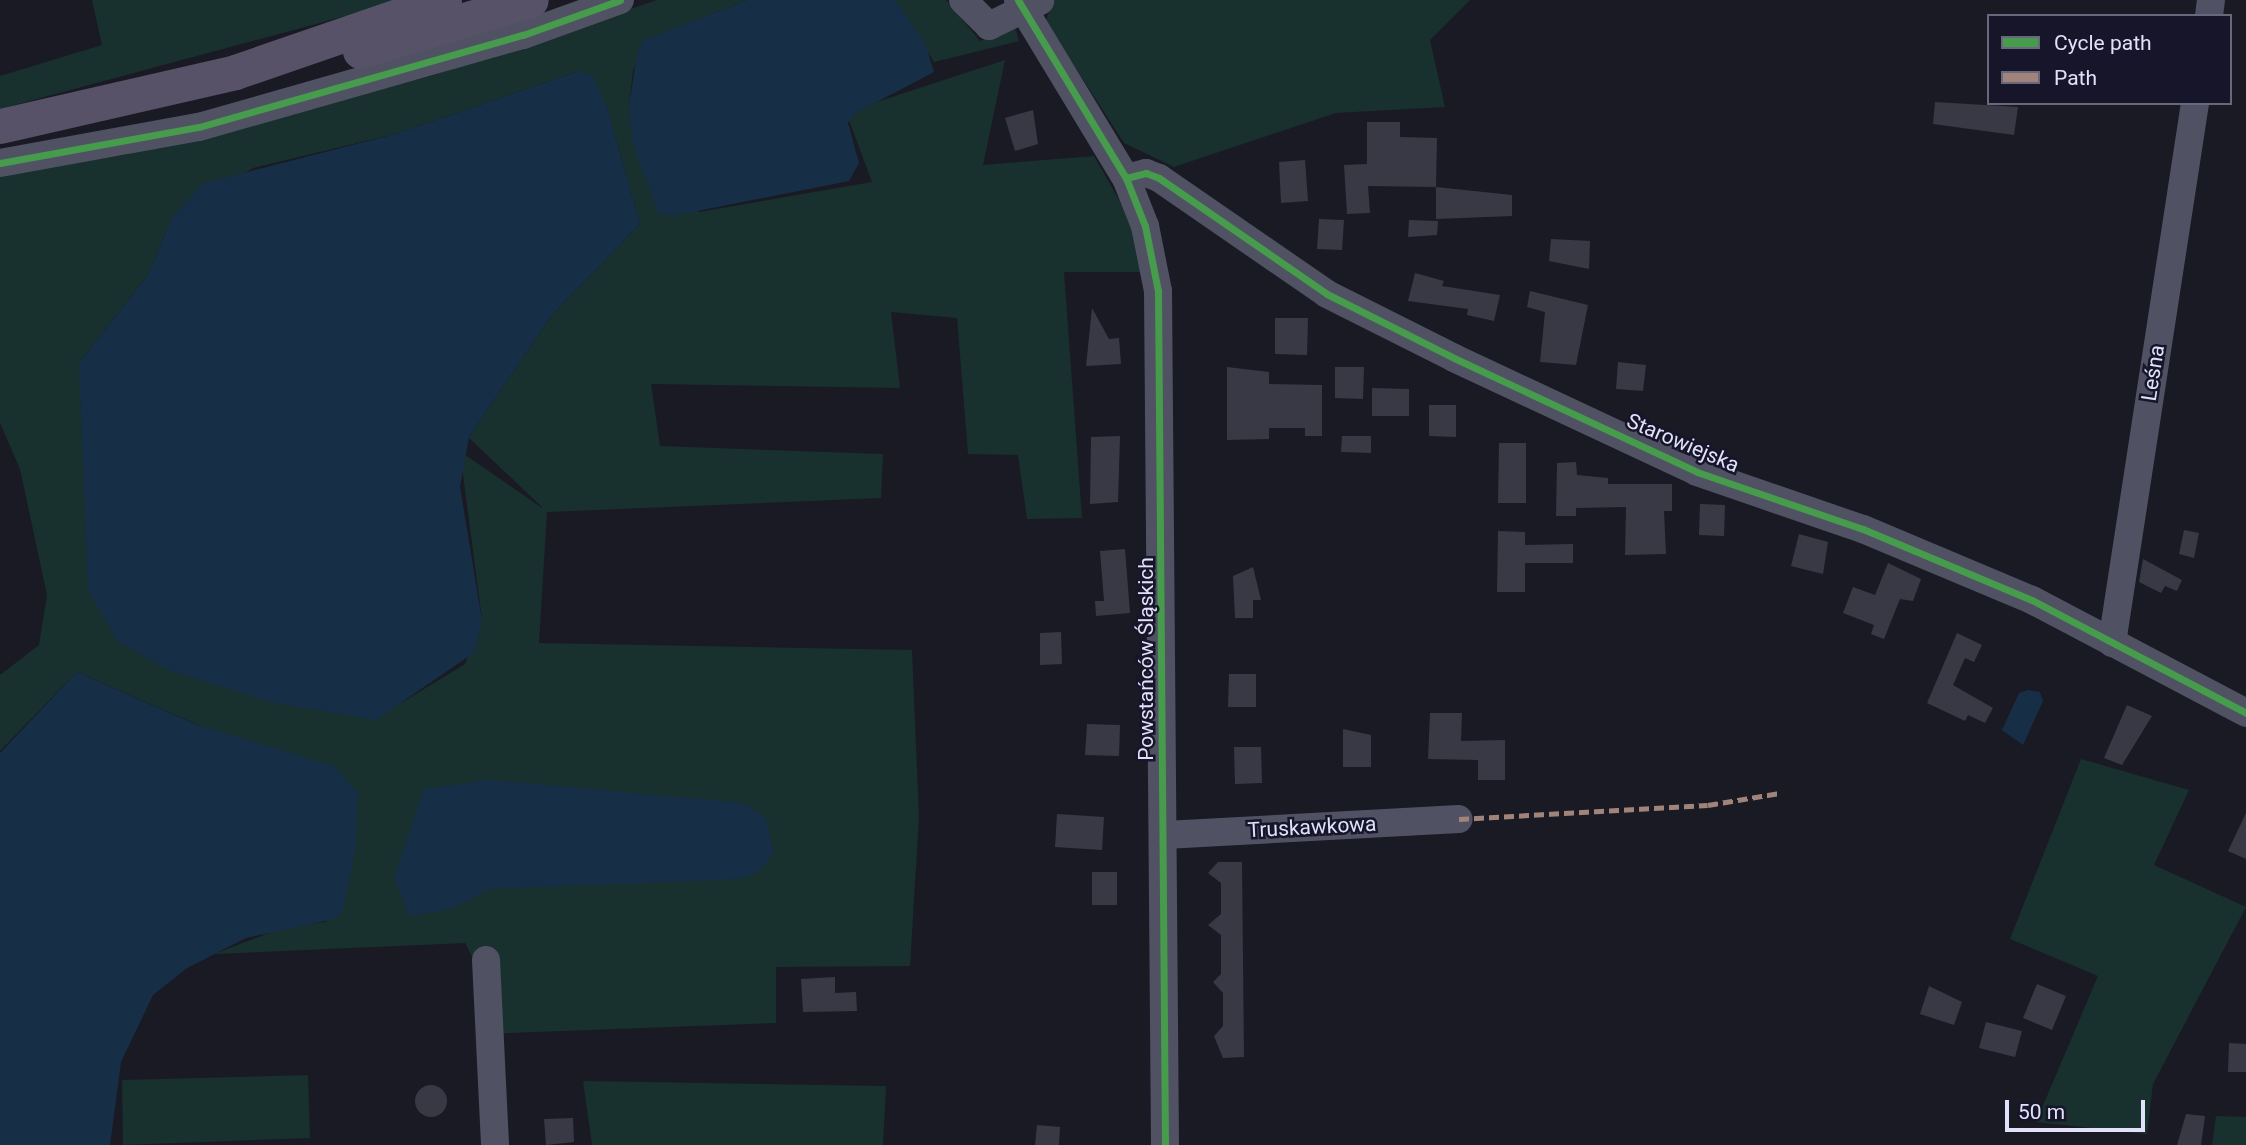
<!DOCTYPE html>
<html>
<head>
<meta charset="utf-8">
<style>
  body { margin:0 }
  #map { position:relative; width:2246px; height:1145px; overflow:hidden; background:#1a1a24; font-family:Roboto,sans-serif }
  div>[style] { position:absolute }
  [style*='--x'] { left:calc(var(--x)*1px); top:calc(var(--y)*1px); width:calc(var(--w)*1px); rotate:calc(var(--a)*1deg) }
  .green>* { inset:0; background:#18302e }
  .water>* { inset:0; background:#172e47 }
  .building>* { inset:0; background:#393945 }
  .round { border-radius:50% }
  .minor>* { height:28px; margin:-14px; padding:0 14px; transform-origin:14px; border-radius:14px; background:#505163 }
  .major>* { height:35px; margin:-17.5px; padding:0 17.5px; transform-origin:17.5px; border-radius:17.5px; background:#575268 }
  .quiet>* { height:5px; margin-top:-2.5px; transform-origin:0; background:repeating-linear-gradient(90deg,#a18479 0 10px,transparent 0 15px) }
  .cycleway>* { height:7px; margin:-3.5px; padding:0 3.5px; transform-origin:3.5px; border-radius:3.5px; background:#469c4c }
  span { translate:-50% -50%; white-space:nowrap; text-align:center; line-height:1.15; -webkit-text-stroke:5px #161529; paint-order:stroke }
  .street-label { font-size:21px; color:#e2e1fb }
  .legend { position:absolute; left:1987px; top:14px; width:245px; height:91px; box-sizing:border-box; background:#161529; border:2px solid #68677d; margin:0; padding:9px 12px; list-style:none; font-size:21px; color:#e2e1fb }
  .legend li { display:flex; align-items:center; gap:14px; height:35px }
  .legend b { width:35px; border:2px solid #68677d }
  .scale { position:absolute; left:2005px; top:1100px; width:140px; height:32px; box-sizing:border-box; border:4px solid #e2e1fb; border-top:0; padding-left:9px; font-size:21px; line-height:24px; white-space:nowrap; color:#e2e1fb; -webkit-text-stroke:5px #161529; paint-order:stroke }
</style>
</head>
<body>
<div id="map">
  <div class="green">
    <i style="clip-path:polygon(92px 0,405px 0,0 109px,0 76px,102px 45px)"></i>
    <i style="clip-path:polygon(evenodd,657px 0,747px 0,645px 40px,633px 71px,629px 105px,699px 212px,872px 182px,846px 112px,1005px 60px,983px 165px,1094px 156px,1135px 228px,1144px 272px,1064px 272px,1082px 518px,1027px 519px,1018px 455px,968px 454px,957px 318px,891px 312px,900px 388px,651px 384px,660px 446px,883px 454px,881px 498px,547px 512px,539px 643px,912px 650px,919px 818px,910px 966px,776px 967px,776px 1023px,480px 1034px,475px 962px,465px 943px,214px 954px,287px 926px,326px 922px,221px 735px,77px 672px,0 751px,0 675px,39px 645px,47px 595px,20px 469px,0 423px,0 174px,125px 155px,431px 76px,657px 0,579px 71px,608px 111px,640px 224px,552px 315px,469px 437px,448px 450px,462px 467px,482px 620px,465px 664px,401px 703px,79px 363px,148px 275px,172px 217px,253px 168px,395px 134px,579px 71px,657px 0,469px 438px,542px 507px,542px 508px,464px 454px,469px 438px)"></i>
    <i style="clip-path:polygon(895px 0,946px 0,980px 41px,1015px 28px,1019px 41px,934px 62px)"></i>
    <i style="clip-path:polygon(1052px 0,1470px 0,1430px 40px,1445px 107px,1336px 113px,1174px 167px,1124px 143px,1046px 22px)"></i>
    <i style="clip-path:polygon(2081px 759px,2189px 790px,2154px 865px,2246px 907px,2153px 1084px,2147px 1134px,2036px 1122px,2098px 976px,2010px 939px)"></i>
    <i style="clip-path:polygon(308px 1075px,310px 1138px,123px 1145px,122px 1080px)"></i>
    <i style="clip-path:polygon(583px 1081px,886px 1086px,883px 1145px,592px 1145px)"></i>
    <i style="clip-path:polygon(2216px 1116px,2246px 1117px,2246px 1145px,2212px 1145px)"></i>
  </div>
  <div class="water">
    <i style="clip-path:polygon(747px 0,895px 0,925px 43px,934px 72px,854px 114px,848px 123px,859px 163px,849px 181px,672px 216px,658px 212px,632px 142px,629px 105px,637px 54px,644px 40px)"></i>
    <i style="clip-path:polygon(579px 71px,593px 76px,608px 111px,640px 224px,552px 315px,469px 437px,460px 487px,482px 620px,475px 652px,376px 720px,270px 702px,168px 670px,117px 641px,88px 589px,79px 363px,148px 275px,172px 217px,204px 183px,395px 134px)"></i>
    <i style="clip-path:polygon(77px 672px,195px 724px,334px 766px,358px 793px,355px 852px,343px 911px,335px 919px,246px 938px,187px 968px,153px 995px,121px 1062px,110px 1145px,0 1145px,0 753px)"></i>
    <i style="clip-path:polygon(2028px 690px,2040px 692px,2043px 701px,2023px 745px,2002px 730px,2019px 693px)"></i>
    <i style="clip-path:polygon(491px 780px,744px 803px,766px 818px,773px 853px,760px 871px,739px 879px,490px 889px,452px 909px,409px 916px,394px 878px,424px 789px)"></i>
  </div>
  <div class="building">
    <i style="clip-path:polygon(1935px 102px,2018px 107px,2014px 135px,1933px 124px)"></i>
    <i style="clip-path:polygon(1033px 110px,1038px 144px,1015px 151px,1005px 118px)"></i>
    <i style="clip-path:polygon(1367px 122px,1400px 122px,1400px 137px,1437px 138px,1436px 187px,1368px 186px,1370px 213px,1347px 214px,1344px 165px,1367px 164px)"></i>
    <i style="clip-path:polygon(1305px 160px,1308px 201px,1281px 203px,1279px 162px)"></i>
    <i style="clip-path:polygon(1436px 187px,1512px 195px,1512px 216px,1436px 219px)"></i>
    <i style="clip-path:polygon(1319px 219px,1344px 220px,1342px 250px,1317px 249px)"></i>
    <i style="clip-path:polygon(1409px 220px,1438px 221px,1437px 235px,1408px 237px)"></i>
    <i style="clip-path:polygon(1551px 239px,1590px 241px,1589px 269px,1549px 261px)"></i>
    <i style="clip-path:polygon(1415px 273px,1444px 281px,1442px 286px,1500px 295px,1494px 321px,1467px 315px,1468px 309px,1408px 301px)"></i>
    <i style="clip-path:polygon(1530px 291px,1588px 305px,1576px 365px,1540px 362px,1545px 312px,1527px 307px)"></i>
    <i style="clip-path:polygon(1092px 308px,1109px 339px,1119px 338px,1121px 364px,1086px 366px)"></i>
    <i style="clip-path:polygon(1275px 318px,1308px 318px,1307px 355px,1275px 354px)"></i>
    <i style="clip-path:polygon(1618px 362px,1646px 365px,1643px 391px,1616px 389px)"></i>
    <i style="clip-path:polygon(1227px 367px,1269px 372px,1269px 384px,1322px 385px,1322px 436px,1305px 436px,1305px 428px,1269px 428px,1269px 439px,1227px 440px)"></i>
    <i style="clip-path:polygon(1335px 367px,1364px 367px,1363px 399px,1335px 398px)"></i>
    <i style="clip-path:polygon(1372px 388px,1409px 389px,1409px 416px,1372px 416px)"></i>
    <i style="clip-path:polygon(1429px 405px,1456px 405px,1456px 437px,1429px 436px)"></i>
    <i style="clip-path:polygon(1120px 436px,1118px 502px,1090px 504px,1091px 437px)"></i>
    <i style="clip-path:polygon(1342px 436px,1371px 436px,1371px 453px,1341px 452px)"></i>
    <i style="clip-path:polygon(1499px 443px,1526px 443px,1526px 503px,1498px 503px)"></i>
    <i style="clip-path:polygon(1576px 462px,1577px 475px,1608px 478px,1608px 484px,1672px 484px,1672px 511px,1664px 511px,1666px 554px,1625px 555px,1626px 507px,1576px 508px,1576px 516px,1556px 516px,1557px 463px)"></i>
    <i style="clip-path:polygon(1700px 504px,1725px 505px,1724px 536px,1699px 535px)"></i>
    <i style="clip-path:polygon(2184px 530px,2199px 533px,2194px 558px,2179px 554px)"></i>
    <i style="clip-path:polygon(1498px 531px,1525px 532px,1525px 545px,1573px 544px,1573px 563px,1525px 563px,1525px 592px,1497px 592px)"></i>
    <i style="clip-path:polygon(1799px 534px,1828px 542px,1823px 574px,1791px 566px)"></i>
    <i style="clip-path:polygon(1125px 549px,1130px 613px,1096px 616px,1095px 601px,1104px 601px,1100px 551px)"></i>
    <i style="clip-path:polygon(2143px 559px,2182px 580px,2177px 591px,2165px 586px,2161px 593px,2139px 582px)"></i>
    <i style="clip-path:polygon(1888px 563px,1921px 579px,1913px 601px,1900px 599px,1884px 639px,1871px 634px,1874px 625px,1843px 613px,1853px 587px,1875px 595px)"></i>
    <i style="clip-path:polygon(1253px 567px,1261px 600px,1253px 600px,1253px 618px,1235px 618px,1233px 576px)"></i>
    <i style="clip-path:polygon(1061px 632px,1062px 664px,1040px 665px,1040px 633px)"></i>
    <i style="clip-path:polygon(1957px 633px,1982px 645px,1974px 662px,1965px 658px,1953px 685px,1993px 708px,1985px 723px,1968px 715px,1965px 721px,1927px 703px)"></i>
    <i style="clip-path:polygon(1229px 674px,1256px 674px,1256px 707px,1228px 707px)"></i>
    <i style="clip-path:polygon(2127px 705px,2152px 716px,2122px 765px,2104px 758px)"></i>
    <i style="clip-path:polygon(1430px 713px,1462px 713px,1461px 741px,1505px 740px,1505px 780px,1478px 780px,1478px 760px,1428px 759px)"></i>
    <i style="clip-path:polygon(1087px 724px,1120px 725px,1119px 756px,1085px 755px)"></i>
    <i style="clip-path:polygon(1343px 729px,1371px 735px,1371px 767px,1343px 767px)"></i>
    <i style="clip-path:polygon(1234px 747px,1261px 747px,1262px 783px,1235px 784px)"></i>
    <i style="clip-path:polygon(2246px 813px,2246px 859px,2228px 851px)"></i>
    <i style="clip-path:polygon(1057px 814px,1104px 817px,1102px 850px,1055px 847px)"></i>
    <i style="clip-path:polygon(1218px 862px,1242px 862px,1244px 1057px,1223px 1058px,1214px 1036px,1223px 1026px,1223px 993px,1213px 982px,1221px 974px,1221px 935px,1208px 925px,1221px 914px,1221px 883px,1208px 873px)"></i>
    <i style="clip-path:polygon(1092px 872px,1117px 872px,1117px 905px,1092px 905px)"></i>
    <i style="clip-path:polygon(835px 977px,835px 993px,856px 992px,857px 1011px,803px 1012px,801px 979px)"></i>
    <i style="clip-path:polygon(2037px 984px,2066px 996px,2052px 1030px,2023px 1018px)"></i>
    <i style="clip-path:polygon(1929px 986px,1962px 1002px,1954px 1025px,1920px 1014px)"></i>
    <i style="clip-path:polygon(1986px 1022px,2022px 1031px,2015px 1057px,1979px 1048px)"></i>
    <i style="clip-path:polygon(2229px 1043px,2246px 1044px,2246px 1072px,2228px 1072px)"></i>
    <i class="round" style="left:415px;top:1085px;width:32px;height:32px"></i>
    <i style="clip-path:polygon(2186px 1114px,2205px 1116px,2201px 1145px,2177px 1145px)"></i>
    <i style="clip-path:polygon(573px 1118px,574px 1142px,546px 1145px,544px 1119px)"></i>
    <i style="clip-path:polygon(1037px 1125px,1060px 1127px,1059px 1145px,1035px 1145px)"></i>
  </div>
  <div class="minor">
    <i style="--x:963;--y:0;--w:37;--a:45"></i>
    <i style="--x:989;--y:26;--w:57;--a:-26.1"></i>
    <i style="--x:1018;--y:0;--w:208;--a:58.8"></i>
    <i style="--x:1126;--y:178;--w:52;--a:68.4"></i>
    <i style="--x:1145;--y:226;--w:66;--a:78.7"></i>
    <i style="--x:1158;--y:291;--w:854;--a:89.53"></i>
    <i style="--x:2209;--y:16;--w:16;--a:-83"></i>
    <i style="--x:0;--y:163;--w:202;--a:-10.3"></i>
    <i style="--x:199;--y:127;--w:337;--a:-15.9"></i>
    <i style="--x:523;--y:35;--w:103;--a:-19.8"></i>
    <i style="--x:1126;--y:178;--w:21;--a:-14"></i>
    <i style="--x:1146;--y:173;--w:14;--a:21"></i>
    <i style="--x:1159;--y:178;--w:204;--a:34.6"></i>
    <i style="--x:1327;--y:294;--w:142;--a:26.7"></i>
    <i style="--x:1454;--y:358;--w:268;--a:25.1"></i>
    <i style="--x:1697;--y:472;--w:176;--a:19"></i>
    <i style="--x:1863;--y:529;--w:183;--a:22.8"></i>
    <i style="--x:2032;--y:600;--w:242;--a:27.8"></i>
    <i style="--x:2112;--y:643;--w:546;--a:-81.26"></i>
    <i style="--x:1165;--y:835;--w:294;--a:-3.1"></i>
    <i style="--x:486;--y:960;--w:185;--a:87.2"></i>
  </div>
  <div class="major">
    <i style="--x:360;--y:51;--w:178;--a:-16.6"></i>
    <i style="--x:0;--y:126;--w:241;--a:-12.9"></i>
    <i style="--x:235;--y:72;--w:221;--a:-19"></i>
  </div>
  <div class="quiet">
    <i style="--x:1459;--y:819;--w:249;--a:-3.2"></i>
    <i style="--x:1708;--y:805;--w:73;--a:-9.5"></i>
  </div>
  <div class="cycleway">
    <i style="--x:1018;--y:0;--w:208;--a:58.8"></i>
    <i style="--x:1126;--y:178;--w:52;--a:68.4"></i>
    <i style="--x:1145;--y:226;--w:66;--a:78.7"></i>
    <i style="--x:1158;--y:291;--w:854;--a:89.53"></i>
    <i style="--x:0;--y:163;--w:202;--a:-10.3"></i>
    <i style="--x:199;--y:127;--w:337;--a:-15.9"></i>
    <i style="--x:523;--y:35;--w:103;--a:-19.8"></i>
    <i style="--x:1126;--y:178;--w:21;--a:-14"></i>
    <i style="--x:1146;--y:173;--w:14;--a:21"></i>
    <i style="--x:1159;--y:178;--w:204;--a:34.6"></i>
    <i style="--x:1327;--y:294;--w:142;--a:26.7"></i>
    <i style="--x:1454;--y:358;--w:268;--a:25.1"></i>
    <i style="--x:1697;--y:472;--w:176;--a:19"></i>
    <i style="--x:1863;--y:529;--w:183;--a:22.8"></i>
    <i style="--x:2032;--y:600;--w:242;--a:27.8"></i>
  </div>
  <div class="street-label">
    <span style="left:2153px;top:373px;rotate:-81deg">Leśna</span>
    <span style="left:1683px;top:443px;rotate:23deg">Starowiejska</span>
    <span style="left:1146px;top:659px;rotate:-90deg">Powstańców Śląskich</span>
    <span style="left:1312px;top:827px;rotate:-3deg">Truskawkowa</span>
  </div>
  <ul class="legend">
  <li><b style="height:9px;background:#469c4c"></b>Cycle path</li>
  <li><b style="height:9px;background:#a18479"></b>Path</li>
  </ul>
  <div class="scale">50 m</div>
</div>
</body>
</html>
